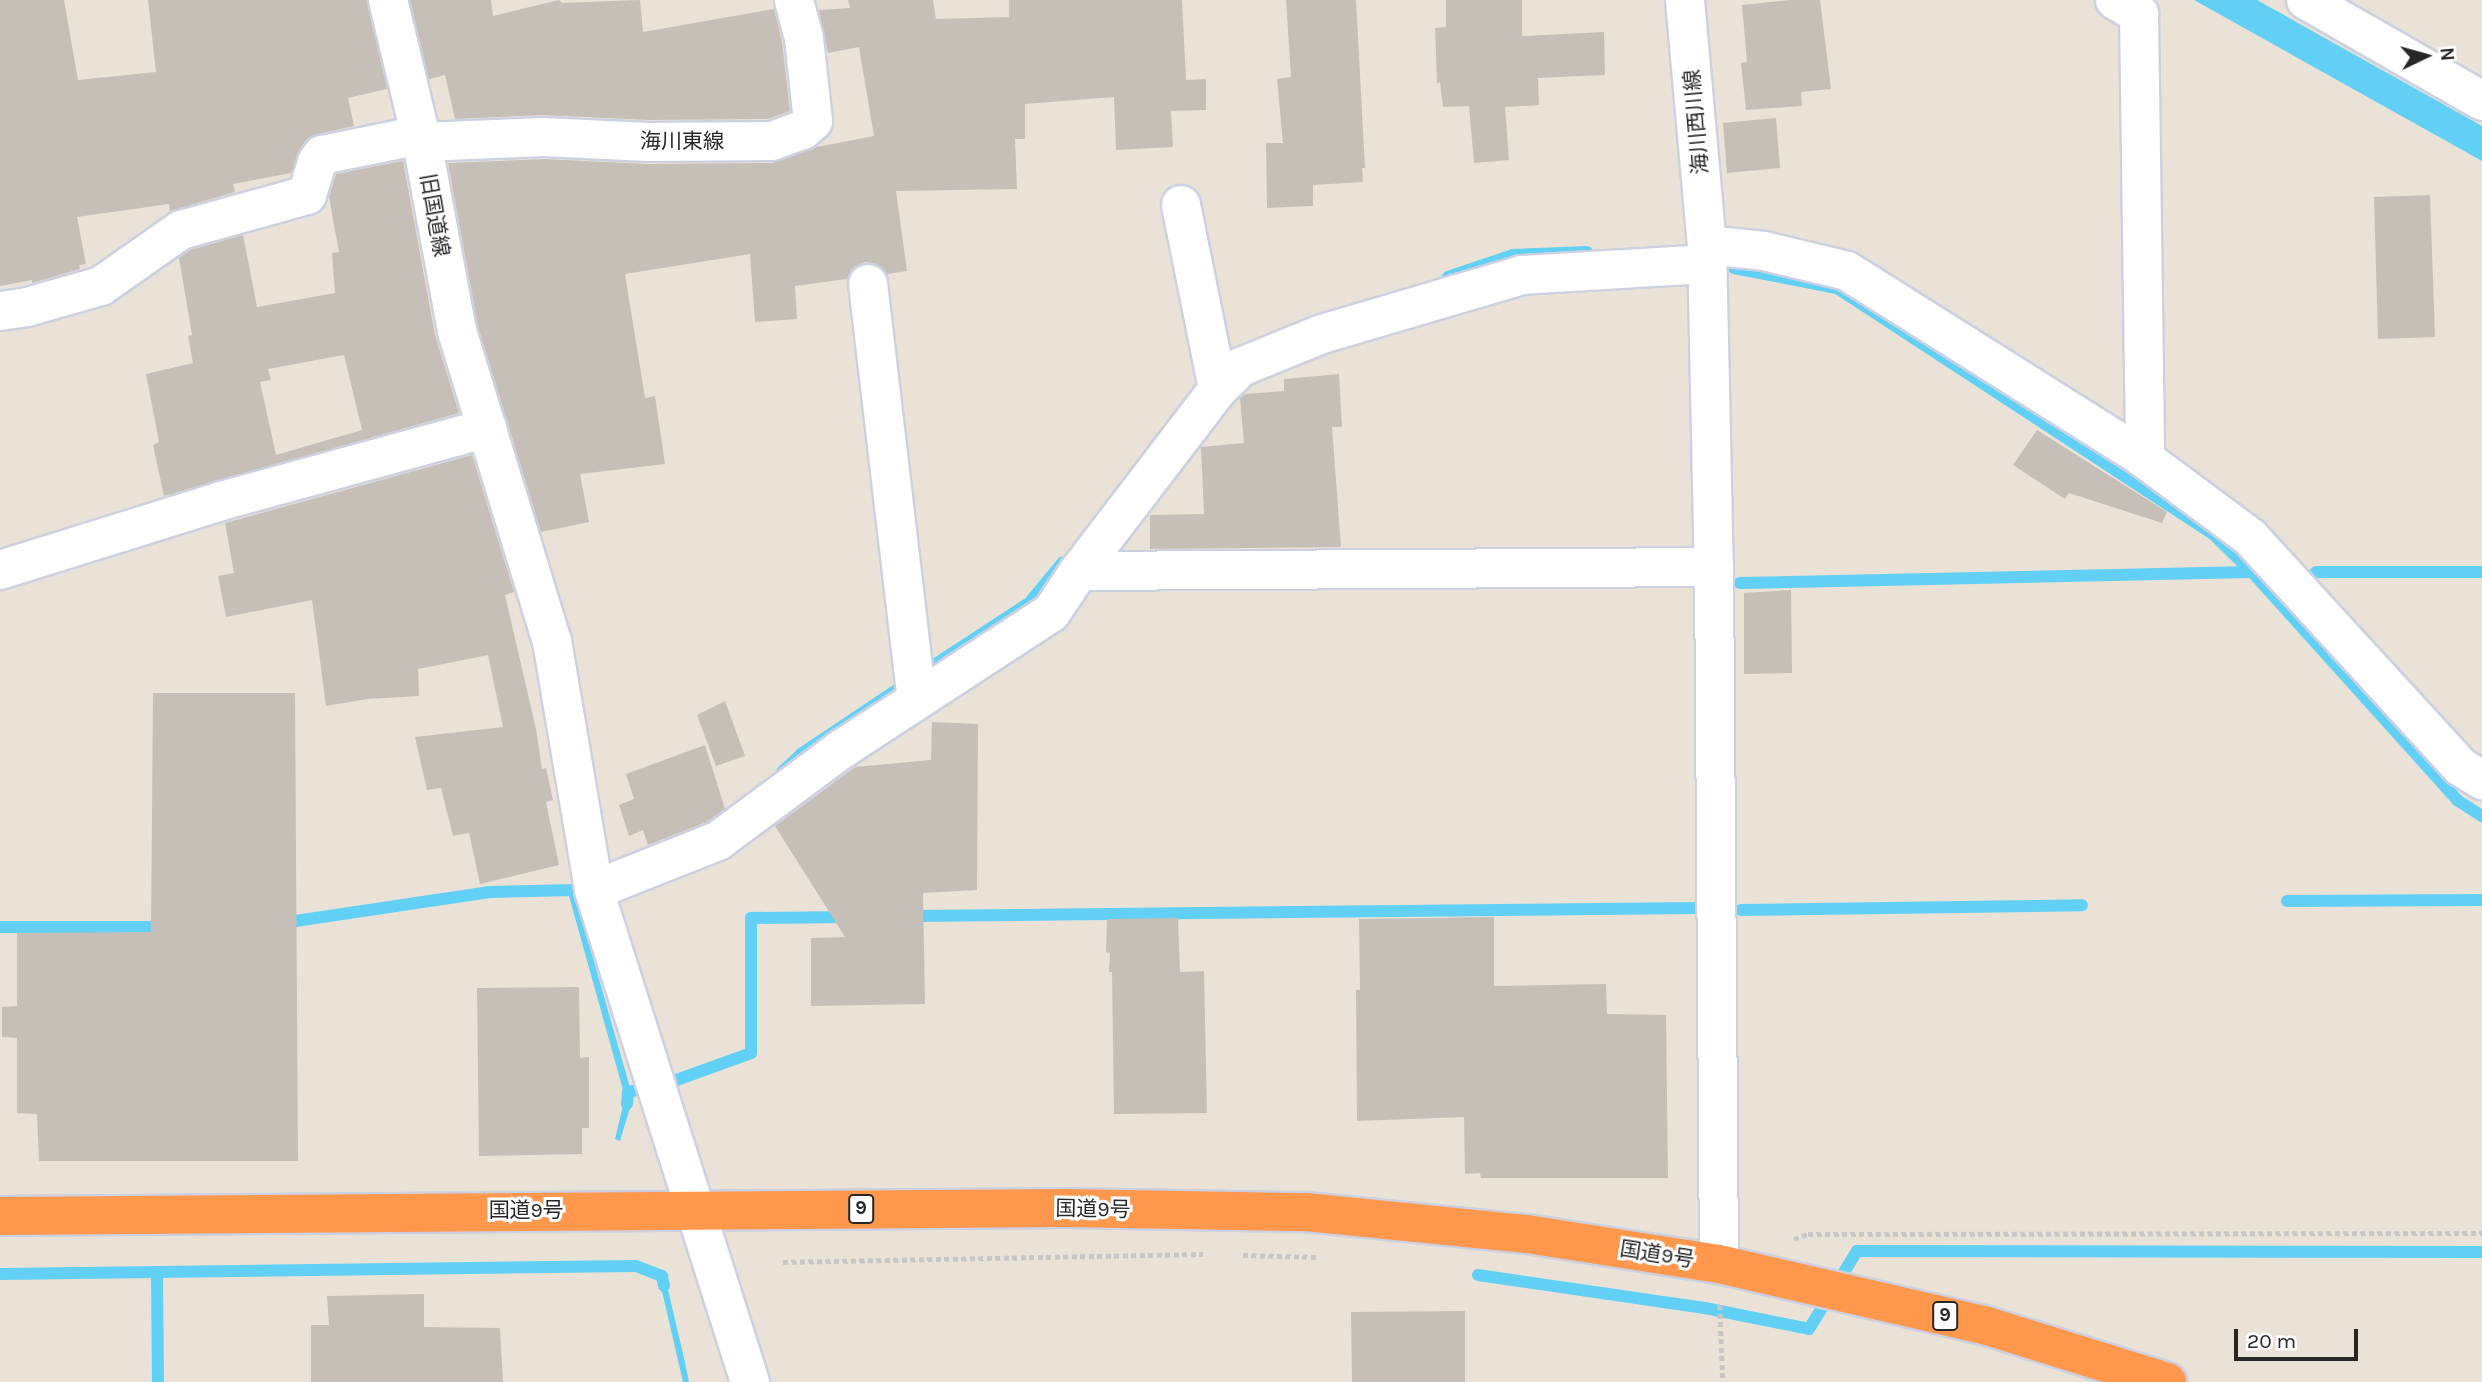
<!DOCTYPE html>
<html>
<head>
<meta charset="utf-8">
<style>
  body { margin:0 }
  #map { position:relative; width:2482px; height:1382px; overflow:hidden; background:#ebe2d7; font-family:Karla,"Noto Sans JP",sans-serif }
  div>[style] { position:absolute }
  [style*='--x'] { left:calc(var(--x)*1px); top:calc(var(--y)*1px); width:calc(var(--w)*1px); rotate:calc(var(--a)*1deg) }
  .water>* { inset:0; background:#62d0f4 }
  .stream>* { height:12px; margin:-6px; padding:0 6px; transform-origin:6px; border-radius:6px; background:#62d0f4 }
  .building>* { inset:0; background:#c6bfb7 }
  .path>* { height:4.5px; margin-top:-2.25px; transform-origin:0; background:repeating-linear-gradient(90deg,#c7c7c7 0 5px,transparent 0 8.5px) }
  .roads { filter:drop-shadow(2px 0 #ccd1e1) drop-shadow(-2px 0 #ccd1e1) drop-shadow(0 2px #ccd1e1) drop-shadow(0 -2px #ccd1e1) }
  .minor>* { height:38px; margin:-19px; padding:0 19px; transform-origin:19px; border-radius:19px; background:#fff }
  .highway>* { height:38px; margin:-19px; padding:0 19px; transform-origin:19px; border-radius:19px; background:#ff974d }
  span { translate:-50% -50%; white-space:nowrap; text-align:center; line-height:1.15; -webkit-text-stroke:6px #fff; paint-order:stroke }
  .shield-label span { padding:2px 5px; background:#fff; border:2px solid; border-radius:5px; -webkit-text-stroke-width:0 }
  .shield-label { font-size:19px; color:#272727; font-weight:700 }
  .street-label { font-size:21px; color:#272727 }
  .north { position:absolute; left:2391px; top:21px; width:70px; height:70px; -webkit-text-stroke:5px #fff; paint-order:stroke; rotate:85deg; font-size:19px; font-weight:700; line-height:28px; text-align:center; color:#272727 }
  .north::after { content:''; display:block; margin:auto; width:24px; height:32px; background:#272727; clip-path:polygon(50% 0,100% 100%,50% 72%,0 100%) }
  .scale { position:absolute; left:2234px; top:1329px; width:124px; height:32px; box-sizing:border-box; border:4px solid #272727; border-top:0; padding-left:9px; font-size:21px; line-height:24px; white-space:nowrap; color:#272727; -webkit-text-stroke:5px #fff; paint-order:stroke }
</style>
</head>
<body>
<div id="map">
  <div class="water">
    <i style="clip-path:polygon(2194px 0,2257px 0,2482px 126px,2482px 161px)"></i>
    <i style="clip-path:polygon(576px 879px,579px 887px,575px 895px,633px 1098px,620px 1141px,615px 1139px,625px 1097px,569px 896px)"></i>
    <i style="clip-path:polygon(664px 1273px,684px 1358px,689px 1382px,683px 1382px,658px 1274px)"></i>
  </div>
  <div class="stream">
    <i style="--x:1734;--y:268;--w:105;--a:11"></i>
    <i style="--x:1837;--y:288;--w:448;--a:33.2"></i>
    <i style="--x:2212;--y:533;--w:56;--a:44.3"></i>
    <i style="--x:2252;--y:572;--w:307;--a:48"></i>
    <i style="--x:2457;--y:800;--w:30;--a:33"></i>
    <i style="--x:1448;--y:277;--w:69;--a:-18.7"></i>
    <i style="--x:1513;--y:255;--w:74;--a:-2.3"></i>
    <i style="--x:2316;--y:572;--w:166;--a:0"></i>
    <i style="--x:1740;--y:583;--w:512;--a:-1.23"></i>
    <i style="--x:928;--y:669;--w:121;--a:-33.2"></i>
    <i style="--x:1029;--y:603;--w:53;--a:-50.3"></i>
    <i style="--x:782;--y:772;--w:26;--a:-43"></i>
    <i style="--x:801;--y:754;--w:124;--a:-33.8"></i>
    <i style="--x:2287;--y:901;--w:195;--a:-0.3"></i>
    <i style="--x:1741;--y:910;--w:341;--a:-0.8"></i>
    <i style="--x:908;--y:916;--w:791;--a:-0.58"></i>
    <i style="--x:282;--y:923;--w:210;--a:-8.5"></i>
    <i style="--x:490;--y:892;--w:84;--a:-1.4"></i>
    <i style="--x:0;--y:927;--w:166;--a:0"></i>
    <i style="--x:627;--y:1104;--w:12;--a:-85"></i>
    <i style="--x:628;--y:1092;--w:44;--a:-13.1"></i>
    <i style="--x:671;--y:1082;--w:85;--a:-19.9"></i>
    <i style="--x:751;--y:1053;--w:135;--a:-90"></i>
    <i style="--x:751;--y:918;--w:97;--a:-0.6"></i>
    <i style="--x:157;--y:1273;--w:109;--a:89.5"></i>
    <i style="--x:0;--y:1274;--w:636;--a:-0.72"></i>
    <i style="--x:636;--y:1266;--w:28;--a:21"></i>
    <i style="--x:662;--y:1276;--w:10;--a:79"></i>
    <i style="--x:1478;--y:1275;--w:229;--a:8.3"></i>
    <i style="--x:1705;--y:1308;--w:106;--a:11.4"></i>
    <i style="--x:1809;--y:1329;--w:92;--a:-58.4"></i>
    <i style="--x:1857;--y:1251;--w:625;--a:0.09"></i>
  </div>
  <div class="building">
    <i style="clip-path:polygon(0 0,64px 0,78px 80px,156px 72px,148px 0,367px 0,387px 89px,348px 98px,354px 126px,318px 134px,305px 142px,291px 173px,233px 184px,235px 192px,170px 211px,169px 204px,77px 217px,86px 264px,79px 265px,80px 269px,32px 283px,32px 280px,0 286px)"></i>
    <i style="clip-path:polygon(410px 0,491px 0,493px 16px,559px 0,562px 3px,640px 0,643px 32px,774px 9px,782px 42px,790px 111px,768px 119px,648px 120px,543px 115px,455px 119px,445px 75px,429px 79px)"></i>
    <i style="clip-path:polygon(848px 0,933px 0,936px 19px,1009px 17px,1009px 0,1182px 0,1186px 80px,1206px 79px,1206px 110px,1171px 111px,1173px 147px,1116px 150px,1114px 97px,1025px 104px,1025px 139px,1015px 139px,1017px 189px,896px 191px,907px 271px,887px 274px,877px 264px,865px 262px,854px 267px,847px 279px,795px 286px,797px 319px,755px 322px,750px 254px,625px 274px,645px 398px,655px 396px,665px 464px,580px 474px,589px 522px,541px 532px,478px 326px,448px 163px,544px 159px,647px 164px,772px 163px,817px 147px,874px 136px,859px 47px,828px 53px,819px 10px,850px 8px)"></i>
    <i style="clip-path:polygon(1286px 0,1356px 0,1365px 168px,1362px 168px,1363px 182px,1313px 185px,1313px 206px,1267px 208px,1266px 143px,1283px 143px,1277px 79px,1291px 77px)"></i>
    <i style="clip-path:polygon(1446px 0,1522px 0,1522px 36px,1604px 32px,1605px 75px,1538px 78px,1539px 105px,1505px 107px,1509px 160px,1474px 163px,1469px 106px,1443px 107px,1440px 82px,1437px 83px,1435px 28px,1446px 27px)"></i>
    <i style="clip-path:polygon(1790px 0,1820px 0,1831px 89px,1801px 92px,1802px 106px,1746px 110px,1741px 63px,1747px 62px,1742px 5px)"></i>
    <i style="clip-path:polygon(1776px 118px,1780px 168px,1727px 173px,1723px 123px)"></i>
    <i style="clip-path:polygon(evenodd,403px 161px,435px 335px,459px 413px,164px 496px,153px 445px,159px 442px,146px 374px,193px 363px,188px 336px,192px 335px,179px 258px,190px 250px,243px 235px,257px 307px,335px 293px,332px 253px,339px 252px,329px 197px,336px 174px,403px 161px,344px 355px,362px 430px,276px 455px,260px 382px,271px 380px,268px 369px,344px 355px)"></i>
    <i style="clip-path:polygon(2430px 195px,2435px 337px,2378px 339px,2374px 197px)"></i>
    <i style="clip-path:polygon(1339px 374px,1342px 427px,1332px 427px,1341px 547px,1150px 549px,1150px 515px,1204px 514px,1201px 447px,1244px 443px,1240px 398px,1245px 394px,1284px 391px,1284px 379px)"></i>
    <i style="clip-path:polygon(2037px 430px,2167px 512px,2162px 523px,2069px 493px,2065px 499px,2013px 465px)"></i>
    <i style="clip-path:polygon(472px 455px,514px 592px,505px 595px,536px 729px,542px 769px,546px 768px,553px 800px,546px 802px,559px 865px,480px 884px,469px 833px,453px 836px,441px 788px,427px 790px,415px 737px,503px 727px,488px 655px,418px 669px,419px 696px,367px 699px,326px 706px,312px 600px,226px 617px,218px 576px,234px 573px,225px 523px)"></i>
    <i style="clip-path:polygon(1791px 590px,1792px 673px,1744px 674px,1744px 593px)"></i>
    <i style="clip-path:polygon(153px 693px,295px 693px,298px 1161px,39px 1161px,37px 1114px,17px 1113px,17px 1038px,2px 1037px,2px 1007px,17px 1006px,17px 933px,151px 932px)"></i>
    <i style="clip-path:polygon(725px 701px,745px 756px,716px 766px,697px 715px)"></i>
    <i style="clip-path:polygon(932px 722px,978px 724px,977px 890px,923px 893px,925px 1004px,811px 1006px,811px 938px,845px 937px,775px 826px,855px 767px,931px 760px)"></i>
    <i style="clip-path:polygon(705px 745px,725px 809px,707px 822px,648px 845px,643px 830px,629px 836px,619px 805px,634px 799px,626px 774px)"></i>
    <i style="clip-path:polygon(1494px 917px,1494px 986px,1606px 984px,1607px 1014px,1666px 1015px,1668px 1178px,1481px 1178px,1480px 1173px,1465px 1174px,1464px 1117px,1357px 1121px,1356px 990px,1360px 990px,1359px 919px)"></i>
    <i style="clip-path:polygon(1178px 918px,1180px 972px,1204px 971px,1207px 1113px,1114px 1114px,1112px 972px,1109px 972px,1110px 953px,1106px 952px,1107px 919px)"></i>
    <i style="clip-path:polygon(579px 987px,580px 1058px,589px 1057px,589px 1128px,582px 1128px,582px 1154px,479px 1156px,477px 988px)"></i>
    <i style="clip-path:polygon(424px 1294px,424px 1327px,500px 1328px,503px 1382px,311px 1382px,311px 1325px,329px 1325px,327px 1296px)"></i>
    <i style="clip-path:polygon(1465px 1311px,1465px 1382px,1352px 1382px,1351px 1312px)"></i>
  </div>
  <div class="path">
    <i style="--x:1794;--y:1239;--w:15;--a:-20"></i>
    <i style="--x:1808;--y:1234;--w:674;--a:-0.09"></i>
    <i style="--x:1243;--y:1255;--w:75;--a:1.5"></i>
    <i style="--x:783;--y:1262;--w:420;--a:-1.1"></i>
    <i style="--x:1720;--y:1305;--w:77;--a:87.8"></i>
  </div>
  <div class="roads">
    <div class="minor">
      <i style="--x:388;--y:0;--w:146;--a:76.5"></i>
      <i style="--x:422;--y:142;--w:192;--a:79.5"></i>
      <i style="--x:457;--y:331;--w:324;--a:73"></i>
      <i style="--x:552;--y:641;--w:253;--a:80.4"></i>
      <i style="--x:594;--y:890;--w:516;--a:72.41"></i>
      <i style="--x:1685;--y:0;--w:246;--a:84.9"></i>
      <i style="--x:1707;--y:245;--w:322;--a:88.8"></i>
      <i style="--x:1714;--y:567;--w:697;--a:89.59"></i>
      <i style="--x:2115;--y:0;--w:28;--a:30"></i>
      <i style="--x:2139;--y:14;--w:445;--a:89.2"></i>
      <i style="--x:2306;--y:0;--w:203;--a:29.8"></i>
      <i style="--x:422;--y:142;--w:122;--a:-2.3"></i>
      <i style="--x:544;--y:137;--w:104;--a:2.8"></i>
      <i style="--x:648;--y:142;--w:124;--a:-0.5"></i>
      <i style="--x:772;--y:141;--w:33;--a:-20"></i>
      <i style="--x:803;--y:130;--w:13;--a:-42"></i>
      <i style="--x:813;--y:121;--w:83;--a:-96.2"></i>
      <i style="--x:804;--y:38;--w:39;--a:-105"></i>
      <i style="--x:1181;--y:205;--w:188;--a:78.6"></i>
      <i style="--x:1707;--y:245;--w:57;--a:6"></i>
      <i style="--x:1764;--y:251;--w:85;--a:13.5"></i>
      <i style="--x:1847;--y:271;--w:352;--a:32.2"></i>
      <i style="--x:2145;--y:459;--w:131;--a:36.6"></i>
      <i style="--x:2250;--y:537;--w:312;--a:47.5"></i>
      <i style="--x:2461;--y:767;--w:25;--a:32"></i>
      <i style="--x:868;--y:284;--w:419;--a:83.3"></i>
      <i style="--x:0;--y:311;--w:27;--a:-8"></i>
      <i style="--x:27;--y:307;--w:77;--a:-15.8"></i>
      <i style="--x:101;--y:286;--w:98;--a:-35"></i>
      <i style="--x:181;--y:230;--w:131;--a:-15.5"></i>
      <i style="--x:307;--y:195;--w:34;--a:-73"></i>
      <i style="--x:317;--y:162;--w:9;--a:-54"></i>
      <i style="--x:322;--y:155;--w:100;--a:-11.5"></i>
      <i style="--x:0;--y:570;--w:232;--a:-17.3"></i>
      <i style="--x:221;--y:501;--w:276;--a:-15.3"></i>
      <i style="--x:1079;--y:571;--w:635;--a:-0.36"></i>
      <i style="--x:594;--y:890;--w:133;--a:-21.6"></i>
      <i style="--x:718;--y:841;--w:154;--a:-36.6"></i>
      <i style="--x:842;--y:749;--w:249;--a:-33.1"></i>
      <i style="--x:1051;--y:613;--w:50;--a:-56.3"></i>
      <i style="--x:1079;--y:571;--w:229;--a:-52.6"></i>
      <i style="--x:1218;--y:389;--w:32;--a:-44"></i>
      <i style="--x:1241;--y:367;--w:87;--a:-22.2"></i>
      <i style="--x:1322;--y:334;--w:209;--a:-16.4"></i>
      <i style="--x:1522;--y:275;--w:185;--a:-3.4"></i>
    </div>
    <div class="highway">
      <i style="--x:0;--y:1216;--w:1066;--a:-0.43"></i>
      <i style="--x:1066;--y:1208;--w:240;--a:1"></i>
      <i style="--x:1306;--y:1212;--w:222;--a:5.7"></i>
      <i style="--x:1527;--y:1234;--w:194;--a:8.9"></i>
      <i style="--x:1719;--y:1264;--w:272;--a:13"></i>
      <i style="--x:1984;--y:1325;--w:192;--a:17.3"></i>
    </div>
  </div>
  <div class="shield-label">
    <span style="left:861px;top:1209px">9</span>
    <span style="left:1945px;top:1316px">9</span>
  </div>
  <div class="street-label">
    <span style="left:1696px;top:122px;rotate:-95deg">海川西川線</span>
    <span style="left:682px;top:141px">海川東線</span>
    <span style="left:435px;top:215px;rotate:80deg">旧国道線</span>
    <span style="left:1093px;top:1209px;rotate:1deg">国道9号</span>
    <span style="left:526px;top:1210px">国道9号</span>
    <span style="left:1657px;top:1254px;rotate:9deg">国道9号</span>
  </div>
  <div class="north">N</div>
  <div class="scale">20 m</div>
</div>
</body>
</html>
